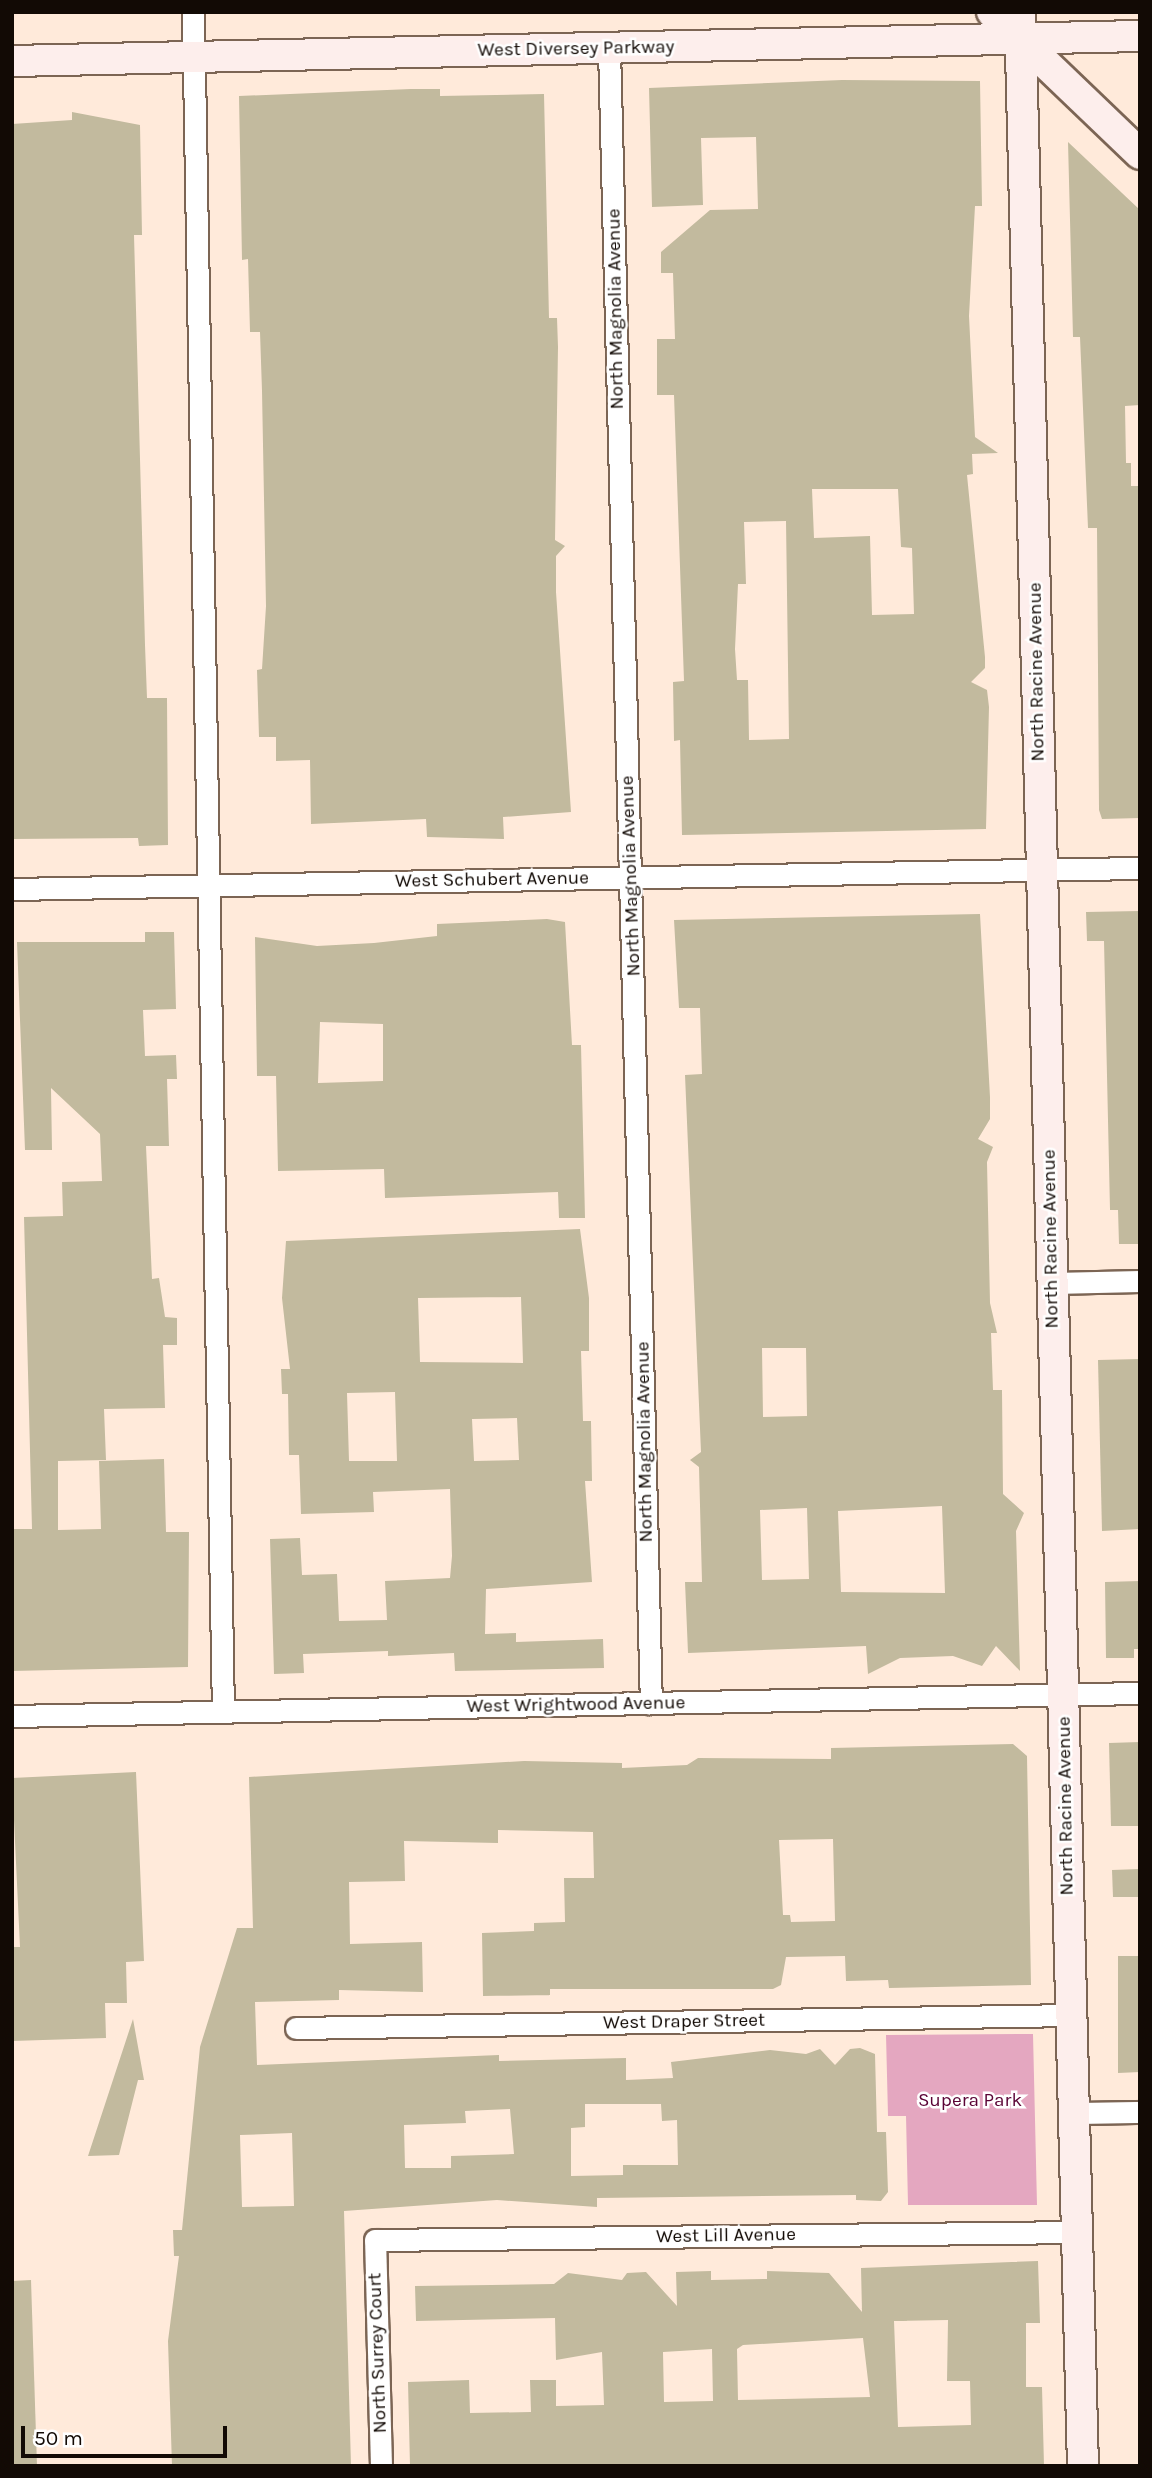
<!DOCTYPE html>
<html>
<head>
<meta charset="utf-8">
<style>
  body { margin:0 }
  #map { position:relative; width:1152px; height:2478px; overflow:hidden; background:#ffeada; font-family:Karla,sans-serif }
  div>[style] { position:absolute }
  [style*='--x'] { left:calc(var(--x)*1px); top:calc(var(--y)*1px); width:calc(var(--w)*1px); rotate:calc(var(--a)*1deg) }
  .green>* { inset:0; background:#e4a7c0 }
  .building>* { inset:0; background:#c2ba9e }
  .roads { filter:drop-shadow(2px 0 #7c6554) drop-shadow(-2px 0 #7c6554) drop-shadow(0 2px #7c6554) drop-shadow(0 -2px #7c6554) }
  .street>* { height:21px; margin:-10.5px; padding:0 10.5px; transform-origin:10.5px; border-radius:10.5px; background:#fff }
  .secondary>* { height:30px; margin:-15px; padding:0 15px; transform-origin:15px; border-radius:15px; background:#fdeeec }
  span { translate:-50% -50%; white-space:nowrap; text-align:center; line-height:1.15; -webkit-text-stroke:5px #fff; paint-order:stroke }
  .street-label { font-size:19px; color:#120a05 }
  .park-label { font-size:19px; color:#5a0335 }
  .frame { position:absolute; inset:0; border:14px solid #120a05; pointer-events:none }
  .scale { position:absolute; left:21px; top:2426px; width:206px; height:32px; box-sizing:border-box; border:4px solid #120a05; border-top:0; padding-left:9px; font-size:21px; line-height:24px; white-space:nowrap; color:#120a05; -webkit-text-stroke:5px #fff; paint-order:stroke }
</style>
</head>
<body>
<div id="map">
  <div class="green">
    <i style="clip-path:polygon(1033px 2034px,1037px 2205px,908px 2205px,906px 2116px,888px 2116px,886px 2035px)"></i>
  </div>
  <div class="building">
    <i style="clip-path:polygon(evenodd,842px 80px,980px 81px,982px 206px,975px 206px,969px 316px,975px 437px,998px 453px,972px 454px,973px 474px,967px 475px,985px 657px,985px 668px,971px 682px,987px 690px,989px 707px,986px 829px,682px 835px,680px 740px,674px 741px,673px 682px,684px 681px,674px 395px,657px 395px,657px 339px,675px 339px,673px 273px,661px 273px,661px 252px,710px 210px,758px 209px,756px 137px,701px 138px,703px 205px,652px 207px,649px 88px,842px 80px,812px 489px,898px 489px,901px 547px,912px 548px,914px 614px,872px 615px,870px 536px,814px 538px,812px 489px,842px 80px,786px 521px,789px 739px,749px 740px,748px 680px,737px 680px,735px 649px,738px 584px,746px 584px,744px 522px,786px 521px)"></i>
    <i style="clip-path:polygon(411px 89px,440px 89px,440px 96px,544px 94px,549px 318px,557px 318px,558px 347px,555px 540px,565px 546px,556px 556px,556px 592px,571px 812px,503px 817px,504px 839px,427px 837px,426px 819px,311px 824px,310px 760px,276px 761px,276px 737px,259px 737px,257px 670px,262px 669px,266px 606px,262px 391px,260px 332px,250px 332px,248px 259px,242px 260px,239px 96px)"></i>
    <i style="clip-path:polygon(72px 112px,140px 125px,142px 235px,134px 235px,145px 645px,147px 698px,167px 698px,168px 845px,139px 846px,138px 838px,12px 839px,12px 124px,72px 120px)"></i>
    <i style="clip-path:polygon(1068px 142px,1140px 210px,1140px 405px,1125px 406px,1126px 463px,1131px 463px,1131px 486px,1140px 486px,1140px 818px,1102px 819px,1099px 810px,1097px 528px,1088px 528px,1080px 337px,1073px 337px)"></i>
    <i style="clip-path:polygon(1140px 911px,1140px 1244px,1119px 1244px,1118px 1210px,1110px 1210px,1104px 941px,1087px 941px,1086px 912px)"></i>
    <i style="clip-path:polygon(evenodd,980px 914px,990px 1097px,990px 1119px,978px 1139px,993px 1147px,987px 1162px,990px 1303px,997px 1333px,991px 1333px,993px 1390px,1002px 1390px,1003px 1494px,1024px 1513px,1016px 1531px,1020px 1671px,996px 1646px,982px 1666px,953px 1656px,900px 1658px,868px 1674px,866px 1646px,688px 1653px,685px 1582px,702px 1582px,699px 1467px,690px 1460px,701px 1452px,685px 1075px,702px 1074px,700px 1008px,679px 1008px,674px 920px,980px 914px,762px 1348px,806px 1348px,807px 1416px,763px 1417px,762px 1348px,980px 914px,942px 1506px,945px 1593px,841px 1592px,838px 1511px,942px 1506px,980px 914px,807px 1508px,809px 1579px,762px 1580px,760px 1510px,807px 1508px)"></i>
    <i style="clip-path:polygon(evenodd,547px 919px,565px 922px,572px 1045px,581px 1045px,585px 1218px,559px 1218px,558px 1192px,385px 1198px,384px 1169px,278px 1171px,276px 1076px,257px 1076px,255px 937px,317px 946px,374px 943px,437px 936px,437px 924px,547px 919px,320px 1022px,383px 1024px,383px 1081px,318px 1083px,320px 1022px)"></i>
    <i style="clip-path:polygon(145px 932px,174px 932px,176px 1009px,143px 1010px,145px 1056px,176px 1055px,177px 1079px,167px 1079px,169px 1146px,146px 1146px,152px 1279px,159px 1278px,165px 1317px,177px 1318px,177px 1345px,163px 1345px,165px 1408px,104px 1409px,106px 1460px,58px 1461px,58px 1530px,101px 1529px,99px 1461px,164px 1459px,166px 1532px,189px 1532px,188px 1667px,12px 1671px,12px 1529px,32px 1529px,24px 1217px,63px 1216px,62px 1182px,102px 1181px,100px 1134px,51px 1088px,52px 1150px,25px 1150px,17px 942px,145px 942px)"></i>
    <i style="clip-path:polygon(evenodd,580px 1229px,589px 1298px,589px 1351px,581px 1351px,583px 1421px,591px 1421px,592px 1481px,585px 1481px,592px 1582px,486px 1589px,485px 1634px,516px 1633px,516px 1642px,603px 1639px,604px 1668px,455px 1671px,454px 1653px,388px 1656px,388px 1651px,303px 1654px,304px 1673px,274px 1674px,270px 1539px,300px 1538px,302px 1575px,337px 1574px,339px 1621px,387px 1620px,385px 1581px,450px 1578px,452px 1556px,450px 1489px,373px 1492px,374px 1512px,301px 1514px,299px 1455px,289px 1455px,288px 1394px,282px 1394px,281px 1369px,290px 1369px,282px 1298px,286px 1241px,580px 1229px,521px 1297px,523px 1363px,420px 1362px,418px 1298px,521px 1297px,580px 1229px,395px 1392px,397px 1461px,349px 1461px,347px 1393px,395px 1392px,580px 1229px,517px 1418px,519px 1460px,474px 1461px,472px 1419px,517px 1418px)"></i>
    <i style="clip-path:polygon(1140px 1359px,1140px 1529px,1102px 1531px,1098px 1360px)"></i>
    <i style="clip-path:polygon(1140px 1581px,1140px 1649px,1134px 1649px,1134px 1658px,1106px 1658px,1105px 1582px)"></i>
    <i style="clip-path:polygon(1140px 1742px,1140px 1826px,1111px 1826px,1109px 1743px)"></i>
    <i style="clip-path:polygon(evenodd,1013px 1744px,1027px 1756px,1031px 1985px,889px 1988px,888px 1980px,846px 1981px,845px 1956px,786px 1957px,781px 1985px,773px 1989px,550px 1989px,550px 1995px,483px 1996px,482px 1933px,534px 1931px,534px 1923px,565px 1922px,564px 1878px,594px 1878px,593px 1832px,498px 1830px,498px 1843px,404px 1841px,405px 1881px,349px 1882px,350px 1944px,422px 1942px,423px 1992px,339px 1990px,339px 2000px,255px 2002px,257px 2065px,499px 2055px,499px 2061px,626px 2058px,626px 2080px,673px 2078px,671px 2062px,770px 2050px,806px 2054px,820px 2049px,835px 2065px,850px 2049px,860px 2048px,875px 2054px,877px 2132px,886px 2132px,888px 2192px,881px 2201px,856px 2200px,856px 2195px,597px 2198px,597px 2207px,497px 2200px,344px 2211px,351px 2466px,172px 2466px,168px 2341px,179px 2256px,174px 2256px,173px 2230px,182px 2230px,200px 2047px,237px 1928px,253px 1928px,249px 1777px,524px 1761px,622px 1763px,622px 1768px,687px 1765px,698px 1758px,831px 1759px,831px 1748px,1013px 1744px,833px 1839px,835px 1921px,791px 1922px,790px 1915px,783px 1915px,779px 1840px,833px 1839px,1013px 1744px,585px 2104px,661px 2104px,662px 2121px,677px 2120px,678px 2165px,623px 2165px,623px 2175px,571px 2176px,571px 2128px,585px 2127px,585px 2104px,1013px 1744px,510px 2109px,514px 2154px,451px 2156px,451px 2168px,405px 2168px,404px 2125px,466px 2123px,465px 2111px,510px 2109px,1013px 1744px,292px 2133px,294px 2206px,242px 2207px,240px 2135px,292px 2133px)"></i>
    <i style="clip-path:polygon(136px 1772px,144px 1961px,126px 1962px,127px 2003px,105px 2003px,106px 2038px,12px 2041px,12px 1947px,20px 1947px,12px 1778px)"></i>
    <i style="clip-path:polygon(1140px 1869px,1140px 1897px,1113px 1897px,1112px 1870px)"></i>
    <i style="clip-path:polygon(1118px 1956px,1140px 1956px,1140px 2072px,1118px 2073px)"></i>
    <i style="clip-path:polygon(133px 2019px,144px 2080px,138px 2080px,119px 2155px,88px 2156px)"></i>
    <i style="clip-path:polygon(evenodd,1038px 2261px,1040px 2323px,1026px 2323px,1026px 2387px,1042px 2387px,1044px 2466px,410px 2466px,408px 2382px,469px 2380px,470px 2413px,531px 2412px,530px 2380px,556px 2380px,556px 2406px,604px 2405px,602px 2352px,556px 2360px,555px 2318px,416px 2321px,415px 2286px,554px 2284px,568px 2273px,622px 2280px,627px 2273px,646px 2272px,677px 2306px,676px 2272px,711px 2271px,711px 2280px,767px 2279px,767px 2271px,829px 2273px,862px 2312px,861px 2268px,1038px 2261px,948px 2320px,947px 2381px,970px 2381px,971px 2425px,898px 2427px,894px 2321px,948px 2320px,1038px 2261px,863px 2338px,870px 2397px,738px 2400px,737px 2349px,743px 2345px,863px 2338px,1038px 2261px,712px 2349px,713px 2401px,664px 2402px,663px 2352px,712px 2349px)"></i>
    <i style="clip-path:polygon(31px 2280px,37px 2466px,12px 2466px,12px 2281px)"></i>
  </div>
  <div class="roads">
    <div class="street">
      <i style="--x:193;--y:12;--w:1700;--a:88.99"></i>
      <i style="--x:609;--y:48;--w:1656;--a:88.55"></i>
      <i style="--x:12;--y:889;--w:1128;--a:-1.07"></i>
      <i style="--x:1053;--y:1283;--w:87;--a:-1.3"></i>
      <i style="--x:12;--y:1716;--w:1128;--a:-1.17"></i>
      <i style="--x:296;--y:2028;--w:775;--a:-0.96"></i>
      <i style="--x:1074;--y:2113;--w:66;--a:-0.9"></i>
      <i style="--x:381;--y:2466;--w:226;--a:-91.5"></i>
      <i style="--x:375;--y:2240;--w:702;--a:-0.65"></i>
    </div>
    <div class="secondary">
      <i style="--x:992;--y:12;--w:205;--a:43.8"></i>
      <i style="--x:1020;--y:12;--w:2455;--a:88.53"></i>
      <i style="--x:12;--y:61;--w:1128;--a:-1.27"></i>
    </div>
  </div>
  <div class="street-label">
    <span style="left:576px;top:49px;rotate:-1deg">West Diversey Parkway</span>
    <span style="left:616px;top:309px;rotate:-91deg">North Magnolia Avenue</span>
    <span style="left:1037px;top:672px;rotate:-91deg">North Racine Avenue</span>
    <span style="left:631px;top:876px;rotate:-92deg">North Magnolia Avenue</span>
    <span style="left:492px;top:880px;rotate:-1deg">West Schubert Avenue</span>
    <span style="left:1051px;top:1239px;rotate:-91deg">North Racine Avenue</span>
    <span style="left:645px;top:1442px;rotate:-91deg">North Magnolia Avenue</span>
    <span style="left:576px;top:1705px;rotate:-1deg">West Wrightwood Avenue</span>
    <span style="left:1066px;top:1806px;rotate:-91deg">North Racine Avenue</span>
    <span style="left:684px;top:2022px;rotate:-1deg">West Draper Street</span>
    <span style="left:726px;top:2236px;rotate:-1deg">West Lill Avenue</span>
    <span style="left:378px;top:2353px;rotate:-92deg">North Surrey Court</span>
  </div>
  <div class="park-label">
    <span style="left:970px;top:2101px">Supera Park</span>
  </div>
  <div class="frame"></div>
  <div class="scale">50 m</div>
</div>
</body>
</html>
